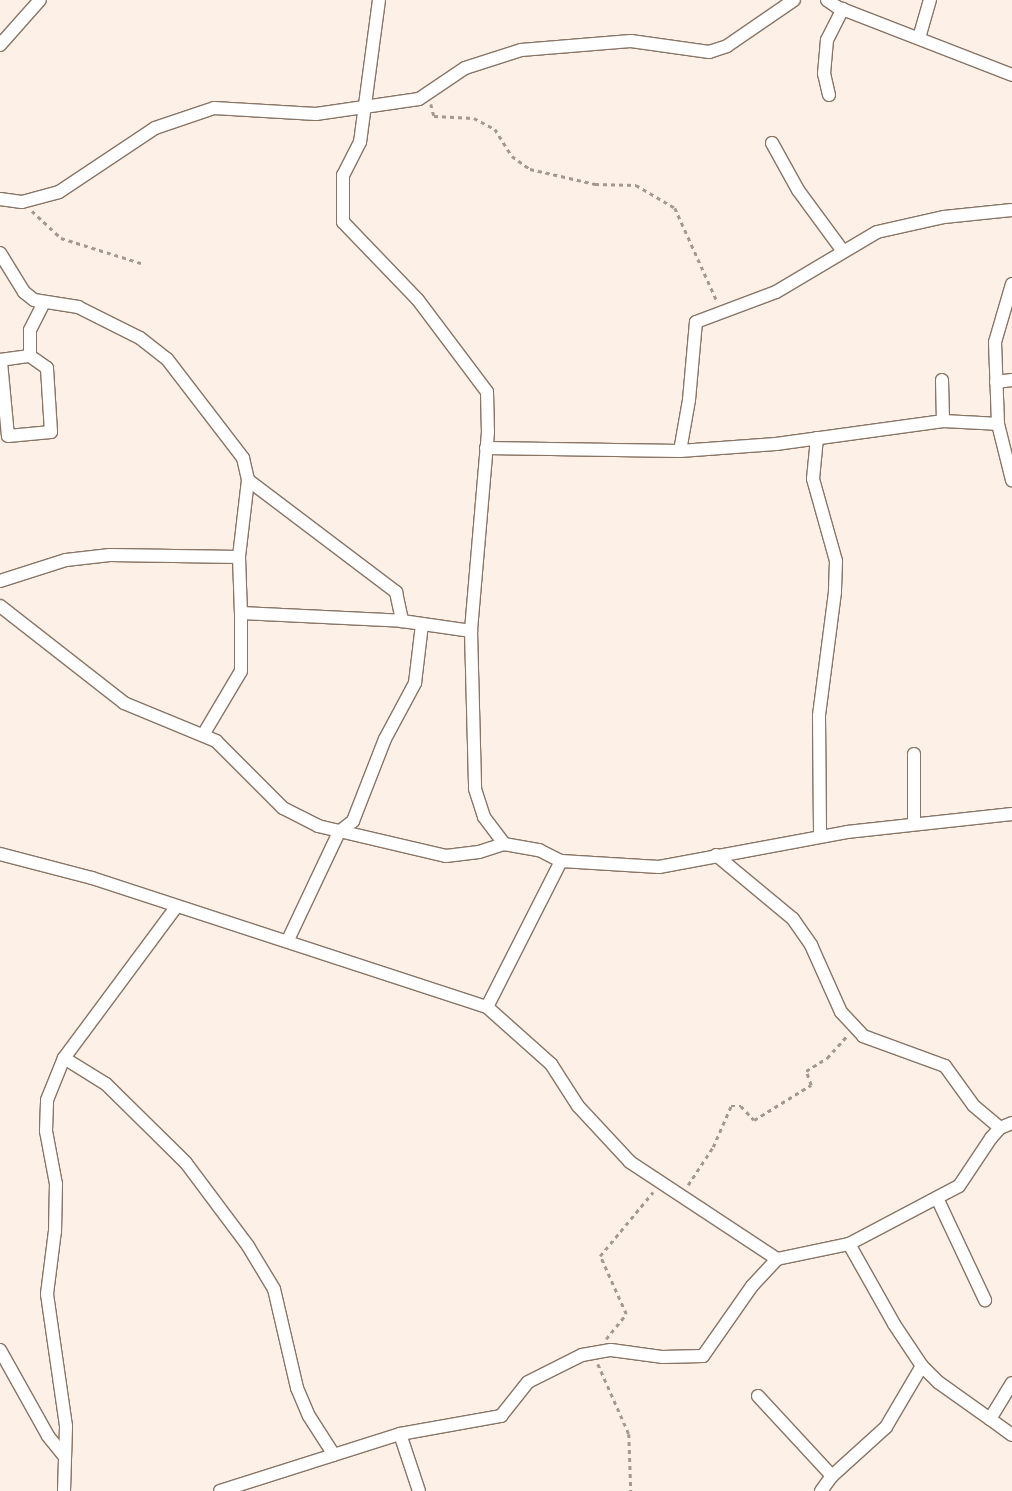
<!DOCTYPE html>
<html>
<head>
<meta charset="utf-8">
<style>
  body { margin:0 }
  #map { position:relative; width:1012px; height:1491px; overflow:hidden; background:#fdf0e6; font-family:"Alegreya Sans",sans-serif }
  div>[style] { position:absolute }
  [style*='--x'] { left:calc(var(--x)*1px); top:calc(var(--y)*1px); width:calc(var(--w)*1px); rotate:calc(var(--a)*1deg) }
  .path>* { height:2.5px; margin-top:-1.25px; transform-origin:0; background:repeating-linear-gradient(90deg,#a49991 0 4px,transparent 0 8px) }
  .roads { filter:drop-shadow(1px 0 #887566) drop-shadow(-1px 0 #887566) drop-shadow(0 1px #887566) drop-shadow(0 -1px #887566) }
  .minor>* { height:12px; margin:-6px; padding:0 6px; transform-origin:6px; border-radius:6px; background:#fff }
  span { translate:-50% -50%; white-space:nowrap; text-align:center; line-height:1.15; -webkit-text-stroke:4.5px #fff; paint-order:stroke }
</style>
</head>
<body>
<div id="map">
  <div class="path">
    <i style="--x:431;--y:104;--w:12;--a:76"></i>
    <i style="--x:434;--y:116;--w:40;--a:2.9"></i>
    <i style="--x:474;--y:118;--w:24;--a:28"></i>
    <i style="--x:495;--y:129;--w:32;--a:58"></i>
    <i style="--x:512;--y:156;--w:22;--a:36"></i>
    <i style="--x:530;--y:169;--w:67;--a:13"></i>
    <i style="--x:595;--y:184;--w:41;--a:1.4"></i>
    <i style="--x:636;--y:185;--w:45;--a:30.5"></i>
    <i style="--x:675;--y:208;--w:102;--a:65.7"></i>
    <i style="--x:32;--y:211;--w:40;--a:43"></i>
    <i style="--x:61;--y:238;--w:84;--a:17.4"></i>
    <i style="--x:688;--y:1185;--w:45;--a:-56.7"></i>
    <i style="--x:713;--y:1147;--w:45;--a:-66.3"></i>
    <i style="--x:731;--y:1106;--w:10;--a:0"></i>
    <i style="--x:741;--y:1106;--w:19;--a:47"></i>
    <i style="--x:754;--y:1120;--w:67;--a:-31.6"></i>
    <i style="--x:811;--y:1085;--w:15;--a:-110"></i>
    <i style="--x:806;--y:1071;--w:25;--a:-32"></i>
    <i style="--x:827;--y:1058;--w:30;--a:-48"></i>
    <i style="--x:606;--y:1339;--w:32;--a:-51"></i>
    <i style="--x:626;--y:1314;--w:64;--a:-114.1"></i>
    <i style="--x:600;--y:1256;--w:83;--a:-50.4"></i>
    <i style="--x:598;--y:1364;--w:77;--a:66.1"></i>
    <i style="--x:629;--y:1434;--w:57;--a:88"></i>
  </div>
  <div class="roads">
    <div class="minor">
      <i style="--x:379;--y:0;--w:143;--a:97.6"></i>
      <i style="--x:360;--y:142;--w:37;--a:117"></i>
      <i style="--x:343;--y:175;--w:47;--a:90"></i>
      <i style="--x:343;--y:222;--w:108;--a:46.1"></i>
      <i style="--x:418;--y:300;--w:115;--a:53.1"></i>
      <i style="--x:487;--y:392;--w:40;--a:88.6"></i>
      <i style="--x:488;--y:432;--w:200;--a:94.9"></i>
      <i style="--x:471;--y:631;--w:158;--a:88.5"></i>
      <i style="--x:475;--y:789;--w:29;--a:72"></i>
      <i style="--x:484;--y:817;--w:34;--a:53"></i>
      <i style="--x:504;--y:844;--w:36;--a:10"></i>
      <i style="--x:539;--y:850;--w:25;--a:27"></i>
      <i style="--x:561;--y:861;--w:98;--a:3.5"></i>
      <i style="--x:659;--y:867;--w:191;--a:-10.5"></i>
      <i style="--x:847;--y:832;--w:166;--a:-6.2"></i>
      <i style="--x:827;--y:0;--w:12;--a:35"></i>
      <i style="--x:837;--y:7;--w:188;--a:21.2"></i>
      <i style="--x:919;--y:38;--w:40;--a:-74"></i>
      <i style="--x:0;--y:45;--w:60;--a:-48.4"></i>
      <i style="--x:829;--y:95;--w:22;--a:-103"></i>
      <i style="--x:824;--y:74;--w:34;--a:-85"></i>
      <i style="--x:827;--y:40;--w:35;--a:-63"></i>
      <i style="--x:772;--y:143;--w:54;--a:61"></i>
      <i style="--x:798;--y:190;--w:74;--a:53.7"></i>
      <i style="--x:0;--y:199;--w:22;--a:8"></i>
      <i style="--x:22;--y:202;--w:38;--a:-15"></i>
      <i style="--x:59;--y:192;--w:115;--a:-33.7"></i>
      <i style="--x:155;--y:128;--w:62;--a:-18.7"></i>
      <i style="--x:214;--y:108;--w:102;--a:3.4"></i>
      <i style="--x:316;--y:114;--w:104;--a:-8.3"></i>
      <i style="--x:419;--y:99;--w:55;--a:-34"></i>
      <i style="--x:465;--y:68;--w:59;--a:-17.8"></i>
      <i style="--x:521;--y:50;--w:110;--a:-4.7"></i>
      <i style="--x:631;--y:41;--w:79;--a:8"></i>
      <i style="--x:709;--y:52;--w:19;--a:-18"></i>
      <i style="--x:727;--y:46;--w:81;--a:-34.5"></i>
      <i style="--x:0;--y:253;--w:46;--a:58.4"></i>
      <i style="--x:24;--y:292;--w:13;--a:39"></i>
      <i style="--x:34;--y:300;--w:45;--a:9"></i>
      <i style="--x:78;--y:307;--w:69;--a:26.6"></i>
      <i style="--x:140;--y:338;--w:34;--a:38"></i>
      <i style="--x:167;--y:359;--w:125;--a:52.5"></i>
      <i style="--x:243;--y:458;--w:23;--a:77"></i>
      <i style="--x:248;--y:480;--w:78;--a:96.7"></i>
      <i style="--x:239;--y:557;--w:56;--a:88"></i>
      <i style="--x:241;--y:613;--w:161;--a:2.8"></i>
      <i style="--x:402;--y:621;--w:70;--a:8.2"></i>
      <i style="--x:1012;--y:284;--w:60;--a:106.3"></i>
      <i style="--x:995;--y:342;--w:82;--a:87.9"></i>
      <i style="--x:998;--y:424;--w:58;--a:76"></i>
      <i style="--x:0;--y:360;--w:30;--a:-8"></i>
      <i style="--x:30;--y:356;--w:26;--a:-90"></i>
      <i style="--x:30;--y:330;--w:30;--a:-63"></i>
      <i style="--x:1;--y:362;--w:74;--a:84.6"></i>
      <i style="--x:8;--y:436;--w:43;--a:-5.3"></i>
      <i style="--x:51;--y:432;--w:64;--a:-93.6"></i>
      <i style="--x:47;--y:368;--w:21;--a:-145"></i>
      <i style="--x:942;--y:380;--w:41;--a:88.6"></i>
      <i style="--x:996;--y:382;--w:16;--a:-7"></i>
      <i style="--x:817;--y:438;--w:41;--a:95.6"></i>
      <i style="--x:813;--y:479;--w:85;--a:74.3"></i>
      <i style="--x:836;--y:561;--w:31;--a:92"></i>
      <i style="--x:835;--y:592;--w:125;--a:97.4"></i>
      <i style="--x:819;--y:716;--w:120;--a:89.5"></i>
      <i style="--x:486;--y:448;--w:194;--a:0.9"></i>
      <i style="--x:680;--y:451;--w:96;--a:-4.2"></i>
      <i style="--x:776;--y:444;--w:169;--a:-7.8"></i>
      <i style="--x:943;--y:421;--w:55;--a:3.1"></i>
      <i style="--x:680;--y:451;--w:52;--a:-80"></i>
      <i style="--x:689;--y:400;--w:78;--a:-84.9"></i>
      <i style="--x:696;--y:322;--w:85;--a:-20.6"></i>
      <i style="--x:776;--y:292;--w:117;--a:-30.7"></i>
      <i style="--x:877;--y:232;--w:69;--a:-12.6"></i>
      <i style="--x:944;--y:217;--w:68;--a:-5.9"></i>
      <i style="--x:248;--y:480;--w:186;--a:37.1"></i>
      <i style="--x:396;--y:592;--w:30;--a:78"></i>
      <i style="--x:0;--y:581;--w:69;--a:-17.7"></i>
      <i style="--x:66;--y:560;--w:44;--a:-6.5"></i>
      <i style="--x:110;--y:555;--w:129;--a:0.9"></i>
      <i style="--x:0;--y:606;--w:157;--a:38"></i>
      <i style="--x:124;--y:703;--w:100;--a:22.4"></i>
      <i style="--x:216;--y:741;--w:95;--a:45"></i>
      <i style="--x:283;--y:808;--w:39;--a:27"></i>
      <i style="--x:318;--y:826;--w:131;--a:13.2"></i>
      <i style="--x:446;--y:856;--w:33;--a:-7"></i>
      <i style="--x:479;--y:852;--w:26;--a:-18"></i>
      <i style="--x:203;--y:735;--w:74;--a:-59.3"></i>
      <i style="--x:241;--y:671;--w:58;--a:-90"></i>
      <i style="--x:914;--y:754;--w:70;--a:90"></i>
      <i style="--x:0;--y:854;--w:95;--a:14.6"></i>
      <i style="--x:92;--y:878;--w:416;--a:18.1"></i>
      <i style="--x:487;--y:1007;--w:86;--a:41.7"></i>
      <i style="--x:551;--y:1064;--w:50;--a:57.3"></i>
      <i style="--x:578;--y:1106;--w:76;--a:47.1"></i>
      <i style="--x:630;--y:1162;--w:176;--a:33.4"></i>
      <i style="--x:716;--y:855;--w:100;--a:39.7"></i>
      <i style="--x:793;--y:919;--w:32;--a:55"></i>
      <i style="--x:811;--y:945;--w:73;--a:65.9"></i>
      <i style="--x:841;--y:1012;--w:33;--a:47"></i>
      <i style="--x:863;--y:1036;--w:87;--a:20.1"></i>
      <i style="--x:945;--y:1066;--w:49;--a:54.1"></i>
      <i style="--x:974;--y:1106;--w:34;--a:40"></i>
      <i style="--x:288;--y:940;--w:119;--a:-64.7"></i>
      <i style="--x:339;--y:832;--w:18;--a:-38"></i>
      <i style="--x:353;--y:821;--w:88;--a:-68.7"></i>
      <i style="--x:385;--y:739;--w:64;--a:-61.8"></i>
      <i style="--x:415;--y:683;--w:59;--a:-83.2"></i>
      <i style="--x:487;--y:1007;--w:164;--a:-63.1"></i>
      <i style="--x:64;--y:1058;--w:49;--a:31.8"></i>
      <i style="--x:106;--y:1084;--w:112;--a:44.6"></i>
      <i style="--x:186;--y:1163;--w:104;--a:53.2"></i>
      <i style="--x:248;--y:1246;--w:50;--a:58.8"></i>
      <i style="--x:274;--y:1289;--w:102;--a:76.9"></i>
      <i style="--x:297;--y:1388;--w:30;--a:67"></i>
      <i style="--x:309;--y:1416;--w:46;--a:57.3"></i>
      <i style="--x:937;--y:1198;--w:113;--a:64.8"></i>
      <i style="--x:849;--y:1244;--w:92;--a:60.6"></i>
      <i style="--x:894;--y:1324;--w:50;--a:56.3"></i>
      <i style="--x:922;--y:1366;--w:23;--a:45"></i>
      <i style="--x:938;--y:1382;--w:64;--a:35.4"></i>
      <i style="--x:990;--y:1419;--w:42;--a:-58.6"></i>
      <i style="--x:0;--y:1350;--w:98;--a:60.8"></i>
      <i style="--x:48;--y:1436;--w:26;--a:51"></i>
      <i style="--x:758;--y:1396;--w:109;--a:47.2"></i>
      <i style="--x:990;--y:1419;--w:27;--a:36"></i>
      <i style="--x:400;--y:1434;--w:60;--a:71.6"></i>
      <i style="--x:64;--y:1491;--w:65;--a:-88.2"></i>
      <i style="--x:66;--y:1426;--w:133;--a:-98.2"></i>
      <i style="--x:47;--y:1294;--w:64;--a:-82.8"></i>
      <i style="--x:55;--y:1231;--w:47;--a:-88.8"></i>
      <i style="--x:56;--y:1184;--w:54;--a:-100.7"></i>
      <i style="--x:46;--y:1131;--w:31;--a:-88"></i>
      <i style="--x:47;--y:1100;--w:45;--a:-68"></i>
      <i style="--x:64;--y:1058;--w:188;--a:-53.4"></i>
      <i style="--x:220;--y:1491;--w:189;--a:-17.6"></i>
      <i style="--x:400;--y:1434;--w:103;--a:-10.1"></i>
      <i style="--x:501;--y:1416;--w:43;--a:-51.5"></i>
      <i style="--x:528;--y:1382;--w:60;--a:-26.6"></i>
      <i style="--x:582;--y:1355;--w:29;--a:-10"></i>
      <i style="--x:611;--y:1350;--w:51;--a:7.8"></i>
      <i style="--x:662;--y:1357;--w:41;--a:-1.4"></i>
      <i style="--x:703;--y:1356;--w:85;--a:-55"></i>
      <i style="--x:752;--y:1286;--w:37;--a:-47"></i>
      <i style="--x:777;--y:1259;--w:74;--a:-11.8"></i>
      <i style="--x:849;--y:1244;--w:124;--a:-27.8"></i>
      <i style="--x:959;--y:1186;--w:58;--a:-56.3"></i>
      <i style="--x:991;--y:1138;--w:13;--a:-48"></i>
      <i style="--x:1000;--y:1128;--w:13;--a:-23"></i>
      <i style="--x:821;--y:1491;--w:19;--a:-54"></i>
      <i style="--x:832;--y:1476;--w:73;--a:-42.2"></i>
      <i style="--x:886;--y:1427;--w:71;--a:-59.5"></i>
    </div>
  </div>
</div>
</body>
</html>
